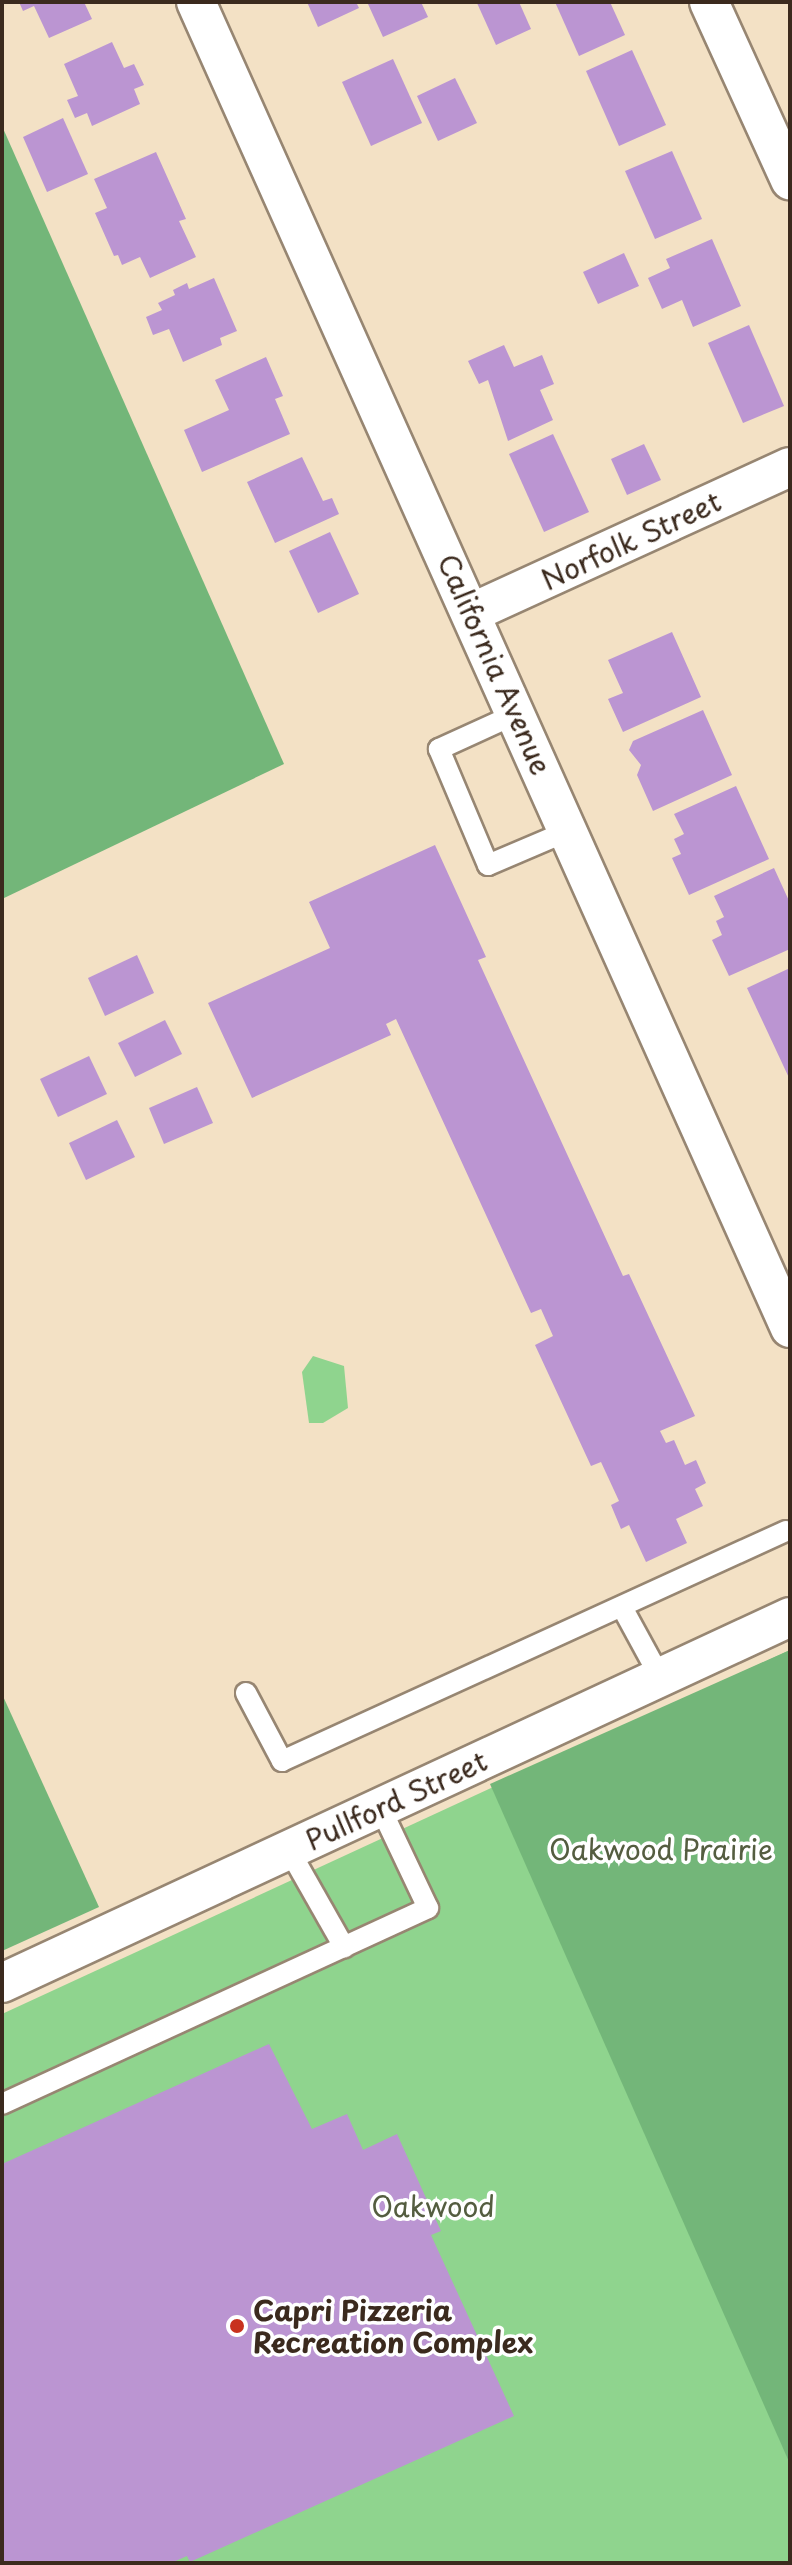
<!DOCTYPE html>
<html>
<head>
<meta charset="utf-8">
<style>
  body { margin:0 }
  #map { position:relative; width:792px; height:2565px; overflow:hidden; background:#f3e1c5; font-family:"Playpen Sans",sans-serif }
  div>[style] { position:absolute }
  [style*='--x'] { left:calc(var(--x)*1px); top:calc(var(--y)*1px); width:calc(var(--w)*1px); rotate:calc(var(--a)*1deg) }
  .green>* { inset:0; background:#8fd48e }
  .forest>* { inset:0; background:#73b679 }
  .building>* { inset:0; background:#bb95d2 }
  .roads { filter:drop-shadow(2px 0 #978672) drop-shadow(-2px 0 #978672) drop-shadow(0 2px #978672) drop-shadow(0 -2px #978672) }
  .lane>* { height:20px; margin:-10px; padding:0 10px; transform-origin:10px; border-radius:10px; background:#fff }
  .street>* { height:38px; margin:-19px; padding:0 19px; transform-origin:19px; border-radius:19px; background:#fff }
  .dots>* { width:22px; height:22px; translate:-50% -50%; box-sizing:border-box; border:4px solid #fff; border-radius:50% }
  span { translate:-50% -50%; white-space:nowrap; text-align:center; line-height:1.15; -webkit-text-stroke:7px #fff; paint-order:stroke }
  .street-label { font-size:28px; color:#3b2a1e }
  .park-label { font-size:28px; color:#545d40 }
  .poi-label { font-size:28px; color:#3b2a1e; font-weight:700 }
  .left { translate:0 -50%; text-align:left }
  .frame { position:absolute; inset:0; border:4px solid #3b2a1e; pointer-events:none }
</style>
</head>
<body>
<div id="map">
  <div class="green">
    <i style="clip-path:polygon(313px 1356px,344px 1366px,348px 1408px,323px 1423px,309px 1423px,302px 1372px)"></i>
    <i style="clip-path:polygon(790px 1650px,790px 2563px,2px 2563px,2px 2014px)"></i>
  </div>
  <div class="forest">
    <i style="clip-path:polygon(2px 126px,284px 764px,2px 899px)"></i>
    <i style="clip-path:polygon(790px 1650px,790px 2464px,490px 1784px)"></i>
    <i style="clip-path:polygon(2px 1694px,99px 1907px,2px 1951px)"></i>
  </div>
  <div class="building">
    <i style="clip-path:polygon(19px 2px,84px 2px,92px 19px,49px 38px,34px 6px,23px 11px)"></i>
    <i style="clip-path:polygon(307px 2px,356px 2px,359px 8px,318px 27px)"></i>
    <i style="clip-path:polygon(421px 2px,428px 17px,383px 37px,368px 4px)"></i>
    <i style="clip-path:polygon(519px 2px,531px 29px,496px 45px,477px 3px)"></i>
    <i style="clip-path:polygon(555px 2px,610px 2px,625px 35px,579px 56px)"></i>
    <i style="clip-path:polygon(112px 42px,124px 68px,134px 64px,144px 85px,134px 89px,140px 104px,92px 126px,87px 113px,75px 118px,67px 100px,78px 96px,64px 64px)"></i>
    <i style="clip-path:polygon(632px 50px,666px 125px,619px 146px,586px 71px)"></i>
    <i style="clip-path:polygon(393px 59px,422px 123px,371px 146px,342px 82px)"></i>
    <i style="clip-path:polygon(455px 78px,477px 123px,438px 141px,417px 96px)"></i>
    <i style="clip-path:polygon(63px 118px,88px 174px,47px 192px,23px 137px)"></i>
    <i style="clip-path:polygon(672px 151px,702px 219px,655px 239px,625px 171px)"></i>
    <i style="clip-path:polygon(156px 152px,186px 219px,179px 221px,196px 257px,150px 278px,140px 257px,122px 265px,118px 255px,114px 256px,95px 213px,107px 208px,94px 179px)"></i>
    <i style="clip-path:polygon(712px 239px,741px 306px,693px 327px,682px 300px,662px 309px,648px 278px,670px 268px,666px 259px)"></i>
    <i style="clip-path:polygon(624px 253px,639px 286px,598px 304px,583px 272px)"></i>
    <i style="clip-path:polygon(214px 278px,237px 331px,220px 338px,222px 345px,183px 362px,169px 329px,153px 335px,146px 317px,162px 310px,158px 303px,175px 295px,173px 290px,187px 283px,189px 289px)"></i>
    <i style="clip-path:polygon(749px 325px,784px 406px,743px 423px,708px 343px)"></i>
    <i style="clip-path:polygon(504px 345px,514px 367px,542px 355px,554px 384px,540px 390px,553px 420px,508px 441px,488px 380px,479px 384px,468px 361px)"></i>
    <i style="clip-path:polygon(266px 357px,283px 396px,275px 399px,290px 434px,202px 472px,184px 430px,229px 410px,215px 380px)"></i>
    <i style="clip-path:polygon(553px 434px,589px 512px,544px 532px,509px 454px)"></i>
    <i style="clip-path:polygon(644px 444px,661px 480px,627px 495px,611px 459px)"></i>
    <i style="clip-path:polygon(302px 457px,323px 501px,332px 498px,339px 514px,275px 543px,247px 482px)"></i>
    <i style="clip-path:polygon(330px 532px,359px 594px,318px 613px,289px 551px)"></i>
    <i style="clip-path:polygon(672px 632px,701px 697px,623px 732px,608px 699px,623px 693px,608px 660px)"></i>
    <i style="clip-path:polygon(703px 710px,732px 775px,653px 811px,637px 775px,641px 765px,629px 750px,633px 741px)"></i>
    <i style="clip-path:polygon(736px 786px,769px 859px,689px 895px,672px 858px,681px 854px,674px 839px,684px 834px,674px 814px)"></i>
    <i style="clip-path:polygon(435px 845px,486px 957px,478px 960px,623px 1276px,629px 1274px,695px 1416px,660px 1431px,666px 1443px,674px 1440px,685px 1465px,696px 1460px,706px 1483px,695px 1489px,703px 1506px,676px 1519px,687px 1543px,646px 1562px,629px 1525px,621px 1529px,611px 1505px,619px 1501px,601px 1462px,591px 1466px,535px 1345px,553px 1336px,541px 1309px,531px 1313px,396px 1019px,386px 1024px,391px 1035px,252px 1098px,208px 1003px,330px 948px,309px 902px)"></i>
    <i style="clip-path:polygon(774px 868px,790px 903px,790px 949px,729px 976px,712px 940px,722px 935px,716px 921px,724px 917px,714px 896px)"></i>
    <i style="clip-path:polygon(137px 955px,154px 993px,105px 1016px,88px 978px)"></i>
    <i style="clip-path:polygon(790px 968px,790px 1080px,747px 988px)"></i>
    <i style="clip-path:polygon(165px 1020px,182px 1054px,135px 1077px,118px 1043px)"></i>
    <i style="clip-path:polygon(89px 1056px,107px 1094px,58px 1117px,40px 1079px)"></i>
    <i style="clip-path:polygon(197px 1087px,213px 1123px,164px 1144px,149px 1108px)"></i>
    <i style="clip-path:polygon(117px 1120px,135px 1157px,86px 1180px,69px 1143px)"></i>
    <i style="clip-path:polygon(269px 2044px,312px 2129px,347px 2114px,363px 2150px,397px 2134px,441px 2231px,431px 2235px,514px 2416px,190px 2562px,187px 2556px,171px 2563px,2px 2563px,2px 2164px)"></i>
  </div>
  <div class="roads">
    <div class="lane">
      <i style="--x:518;--y:713;--w:87;--a:155.5"></i>
      <i style="--x:439;--y:749;--w:126;--a:67.1"></i>
      <i style="--x:488;--y:865;--w:89;--a:-23.1"></i>
      <i style="--x:623;--y:1609;--w:77;--a:61.4"></i>
      <i style="--x:246;--y:1693;--w:77;--a:62.1"></i>
      <i style="--x:282;--y:1761;--w:554;--a:-24.53"></i>
      <i style="--x:289;--y:1850;--w:112;--a:60.4"></i>
      <i style="--x:2;--y:2104;--w:469;--a:-24.7"></i>
      <i style="--x:428;--y:1908;--w:112;--a:-115.4"></i>
    </div>
    <div class="street">
      <i style="--x:196;--y:2;--w:1453;--a:65.87"></i>
      <i style="--x:709;--y:2;--w:196;--a:65.5"></i>
      <i style="--x:471;--y:613;--w:351;--a:-24.6"></i>
      <i style="--x:2;--y:1983;--w:869;--a:-24.91"></i>
    </div>
  </div>
  <div class="dots">
    <i style="left:237px;top:2326px;background:#c8321e"></i>
  </div>
  <div class="street-label">
    <span style="left:631px;top:540px;rotate:-25deg">Norfolk Street</span>
    <span style="left:495px;top:664px;rotate:66deg">California Avenue</span>
    <span style="left:396px;top:1800px;rotate:-25deg">Pullford Street</span>
  </div>
  <div class="park-label">
    <span style="left:661px;top:1849px">Oakwood Prairie</span>
    <span style="left:433px;top:2206px">Oakwood</span>
  </div>
  <div class="poi-label">
    <span class="left" style="left:253px;top:2326px">Capri Pizzeria<br>Recreation Complex</span>
  </div>
  <div class="frame"></div>
</div>
</body>
</html>
